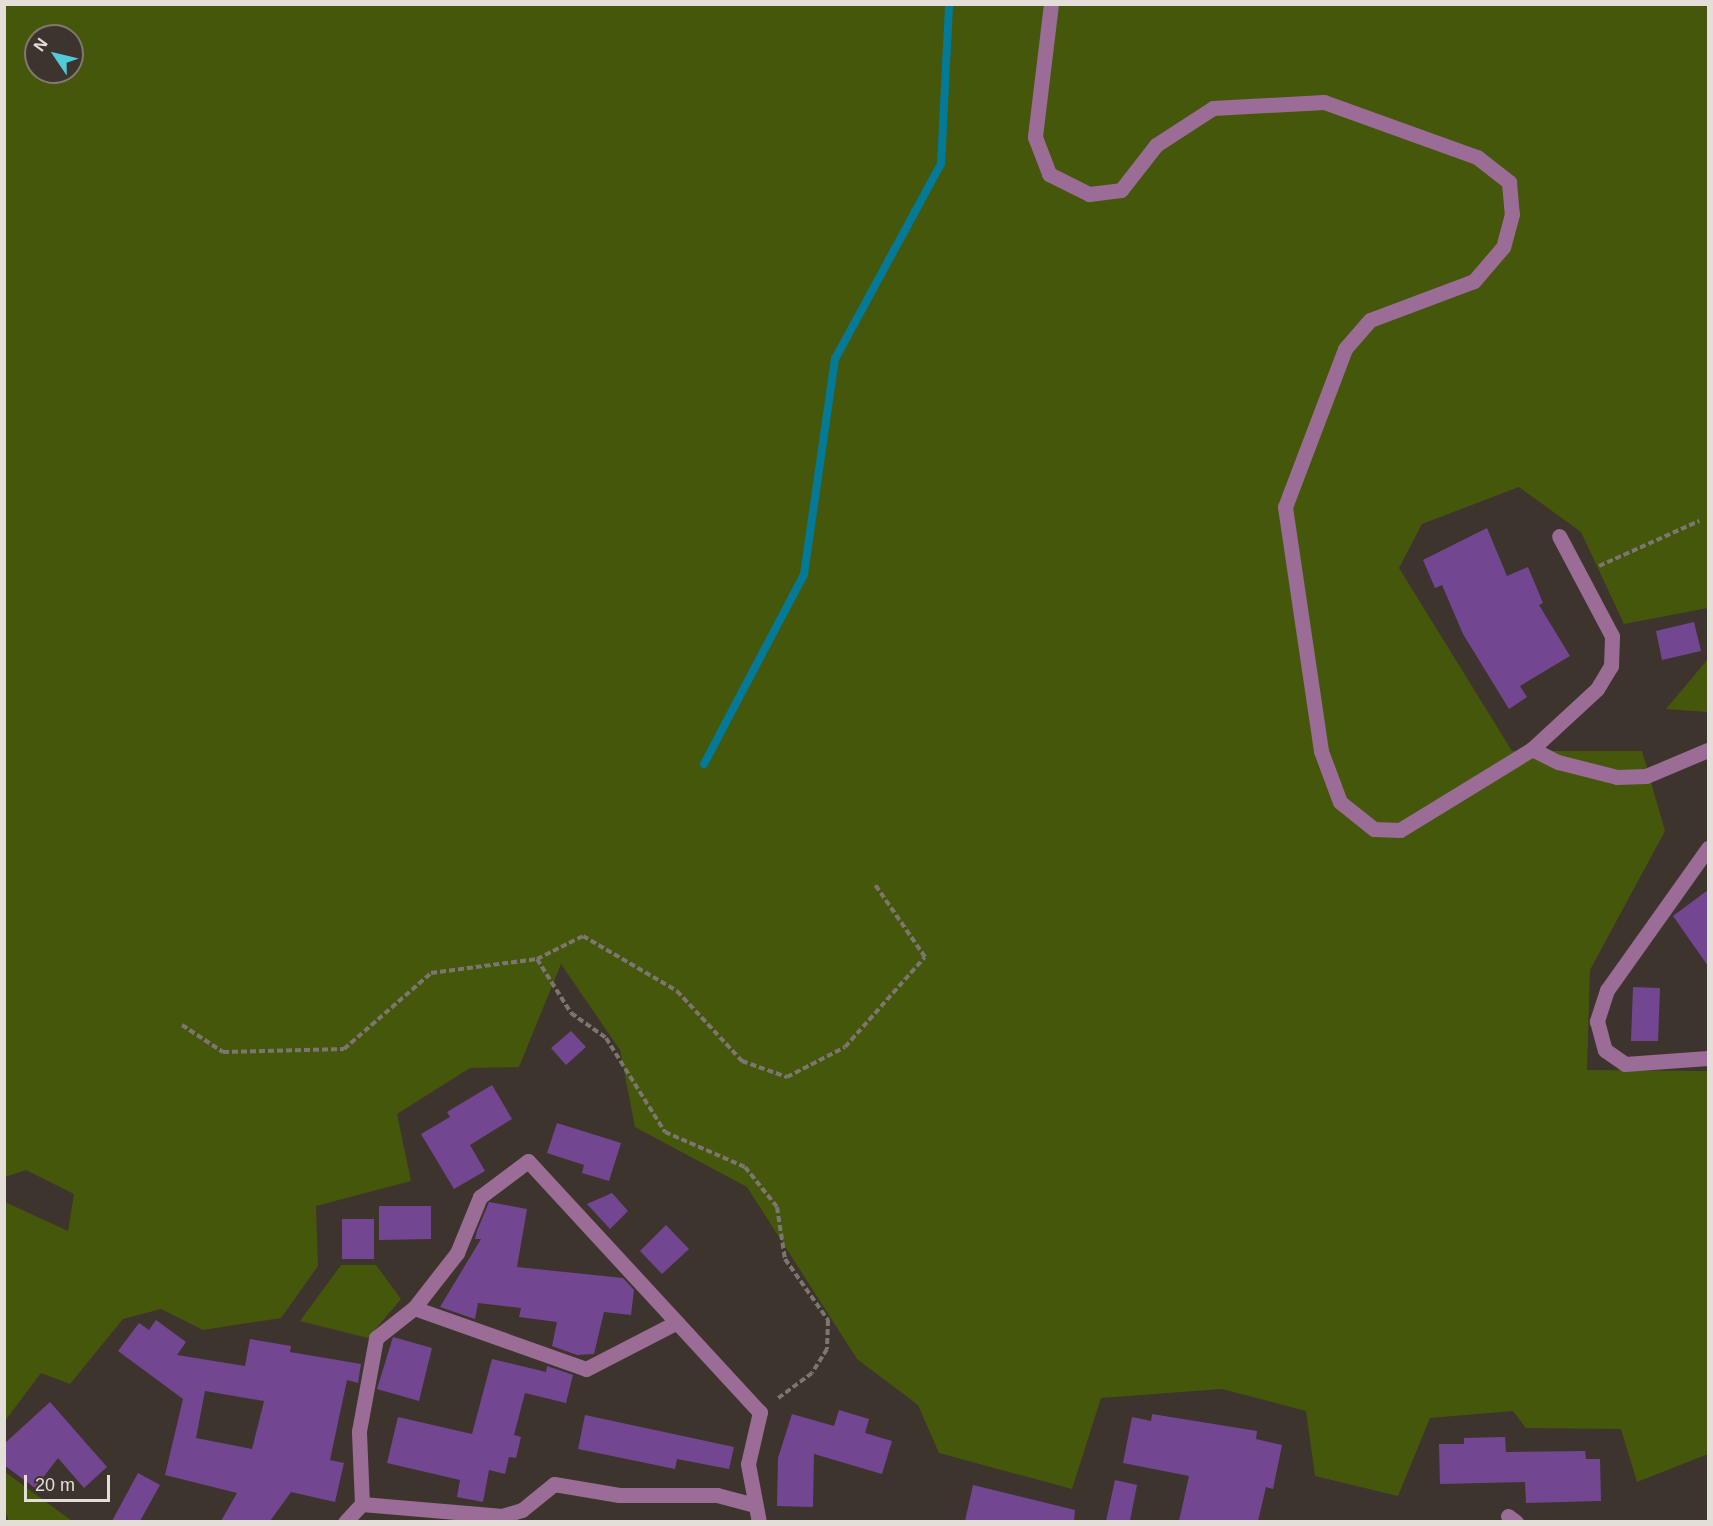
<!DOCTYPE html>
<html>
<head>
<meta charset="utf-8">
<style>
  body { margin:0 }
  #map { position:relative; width:1713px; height:1526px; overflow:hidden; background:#3d342d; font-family:Arial,sans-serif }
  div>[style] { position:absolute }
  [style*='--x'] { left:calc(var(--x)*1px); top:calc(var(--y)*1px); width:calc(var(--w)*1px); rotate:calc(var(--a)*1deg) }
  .green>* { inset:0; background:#45570b }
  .stream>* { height:8px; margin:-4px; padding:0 4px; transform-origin:4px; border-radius:4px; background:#037a98 }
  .building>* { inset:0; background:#734691 }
  .path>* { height:4px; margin-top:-2px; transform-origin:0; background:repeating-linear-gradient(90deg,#7d756f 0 6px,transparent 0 9px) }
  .minor>* { height:15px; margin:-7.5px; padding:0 7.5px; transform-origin:7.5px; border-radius:7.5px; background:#9b6c96 }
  span { translate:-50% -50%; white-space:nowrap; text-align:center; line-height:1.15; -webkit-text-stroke:5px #3d342d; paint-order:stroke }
  .frame { position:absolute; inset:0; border:6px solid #e4ded9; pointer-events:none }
  .north { position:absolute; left:24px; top:24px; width:60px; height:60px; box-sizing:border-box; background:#3d342d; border:2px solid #807872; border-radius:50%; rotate:305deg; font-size:16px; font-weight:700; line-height:24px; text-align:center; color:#e4ded9 }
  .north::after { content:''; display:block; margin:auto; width:21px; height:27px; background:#52cbd9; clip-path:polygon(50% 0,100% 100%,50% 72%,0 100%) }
  .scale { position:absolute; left:24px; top:1475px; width:86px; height:27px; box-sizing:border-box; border:3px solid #e4ded9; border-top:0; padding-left:8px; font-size:18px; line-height:21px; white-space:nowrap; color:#e4ded9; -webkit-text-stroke:4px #3d342d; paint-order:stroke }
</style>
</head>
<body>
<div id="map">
  <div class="green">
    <i style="clip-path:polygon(evenodd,5px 5px,1708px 5px,1708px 608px,1624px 624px,1581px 532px,1519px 487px,1422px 524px,1399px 568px,1512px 751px,1642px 751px,1665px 831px,1590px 970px,1587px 1070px,1708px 1071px,1708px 1454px,1637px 1482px,1621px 1429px,1526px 1428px,1513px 1411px,1430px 1418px,1398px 1496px,1315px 1476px,1306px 1411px,1222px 1389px,1101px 1398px,1072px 1489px,939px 1453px,918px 1405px,857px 1359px,747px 1187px,635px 1127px,620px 1050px,561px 964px,519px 1067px,470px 1068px,397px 1114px,411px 1181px,316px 1206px,318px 1266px,281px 1318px,203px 1330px,161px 1309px,123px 1319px,70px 1384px,41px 1373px,5px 1421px,5px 1202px,68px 1231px,74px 1194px,26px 1170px,5px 1177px,5px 5px,36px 36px,72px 36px,72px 72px,36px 72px,36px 36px)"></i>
    <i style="clip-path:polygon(1708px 659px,1708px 712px,1666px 709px)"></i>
    <i style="clip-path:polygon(341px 1265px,376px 1265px,401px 1299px,368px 1338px,300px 1321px)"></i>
    <i style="clip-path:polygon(5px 1472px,72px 1521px,9px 1521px,5px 1512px)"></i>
  </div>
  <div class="stream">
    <i style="--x:704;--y:764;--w:215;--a:-62.2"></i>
    <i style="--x:804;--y:574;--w:217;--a:-81.8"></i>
    <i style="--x:835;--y:359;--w:222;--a:-61.5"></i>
    <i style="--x:941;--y:164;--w:160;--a:-87.1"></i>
  </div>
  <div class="building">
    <i style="clip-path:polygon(1487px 528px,1507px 576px,1528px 567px,1543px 603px,1539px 605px,1570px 656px,1520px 686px,1527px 697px,1509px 709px,1463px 634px,1442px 585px,1435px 588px,1423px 560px)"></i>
    <i style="clip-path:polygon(1694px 622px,1701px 651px,1662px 660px,1656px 631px)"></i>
    <i style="clip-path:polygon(1708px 890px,1708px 966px,1673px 916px)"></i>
    <i style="clip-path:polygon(1633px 987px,1660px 988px,1658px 1041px,1631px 1041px)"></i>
    <i style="clip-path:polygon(571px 1031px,586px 1047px,566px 1065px,551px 1048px)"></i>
    <i style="clip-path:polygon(492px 1085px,512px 1119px,470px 1145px,485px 1171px,454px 1189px,421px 1134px,450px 1117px,447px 1112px)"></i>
    <i style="clip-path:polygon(557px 1123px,621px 1143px,609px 1181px,582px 1173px,584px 1165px,547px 1153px)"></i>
    <i style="clip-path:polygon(612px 1193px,628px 1211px,610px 1229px,587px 1204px)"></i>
    <i style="clip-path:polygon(489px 1202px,527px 1209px,517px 1267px,623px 1278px,634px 1290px,631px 1315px,604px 1312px,594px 1354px,577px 1355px,552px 1346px,557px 1322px,519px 1317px,521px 1308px,478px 1303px,475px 1319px,440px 1307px,481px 1239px,475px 1239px,477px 1231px)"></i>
    <i style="clip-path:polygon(379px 1206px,431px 1206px,431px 1239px,379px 1240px)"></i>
    <i style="clip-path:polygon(342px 1219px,374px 1219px,374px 1259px,342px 1259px)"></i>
    <i style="clip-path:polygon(666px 1225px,689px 1249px,662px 1274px,640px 1251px)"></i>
    <i style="clip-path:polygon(evenodd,156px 1320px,186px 1342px,177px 1355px,245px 1366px,250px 1339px,291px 1346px,290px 1352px,361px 1364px,358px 1383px,347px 1380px,330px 1460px,344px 1463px,335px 1502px,291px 1492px,270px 1521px,221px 1521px,237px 1493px,165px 1475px,183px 1399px,118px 1351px,139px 1323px,149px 1330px,156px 1320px,205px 1391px,264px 1401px,252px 1449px,196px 1438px,205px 1391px)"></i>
    <i style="clip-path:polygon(393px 1337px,432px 1348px,419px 1401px,377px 1389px)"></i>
    <i style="clip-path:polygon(492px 1359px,546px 1372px,547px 1366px,573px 1375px,566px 1403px,525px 1393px,514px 1435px,521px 1437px,516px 1458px,509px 1457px,505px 1474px,489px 1470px,483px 1502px,457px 1497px,460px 1480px,387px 1463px,398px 1417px,472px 1434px)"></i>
    <i style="clip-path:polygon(50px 1402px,107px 1467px,84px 1488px,58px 1458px,35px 1488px,4px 1465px,4px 1444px)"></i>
    <i style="clip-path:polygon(839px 1410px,869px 1419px,865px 1433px,892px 1441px,882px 1474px,814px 1454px,813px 1507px,777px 1506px,778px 1458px,792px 1414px,834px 1426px)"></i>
    <i style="clip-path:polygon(1152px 1414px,1257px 1431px,1256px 1439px,1282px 1445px,1273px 1489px,1266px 1487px,1258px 1521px,1179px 1521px,1189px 1476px,1123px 1463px,1132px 1417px,1151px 1421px)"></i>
    <i style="clip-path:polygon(585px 1415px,734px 1447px,729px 1469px,677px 1459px,675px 1469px,578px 1449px)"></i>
    <i style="clip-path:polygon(1505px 1437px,1506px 1452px,1585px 1451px,1586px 1459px,1600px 1459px,1601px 1501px,1526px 1503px,1525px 1482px,1440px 1484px,1439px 1444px,1464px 1444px,1464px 1438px)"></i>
    <i style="clip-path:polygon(138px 1473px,160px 1485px,140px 1521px,112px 1521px)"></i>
    <i style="clip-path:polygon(1115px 1480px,1137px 1485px,1130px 1521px,1106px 1521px)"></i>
    <i style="clip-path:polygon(973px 1485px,1075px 1510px,1074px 1521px,965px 1521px)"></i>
  </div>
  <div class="path">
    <i style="--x:1599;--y:566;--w:110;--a:-24.2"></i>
    <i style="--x:537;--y:959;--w:64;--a:57.8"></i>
    <i style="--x:571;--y:1013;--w:43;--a:35.5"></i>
    <i style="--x:606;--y:1038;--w:111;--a:57.9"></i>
    <i style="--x:665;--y:1132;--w:87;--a:23.6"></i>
    <i style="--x:745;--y:1167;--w:51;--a:51.3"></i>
    <i style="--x:777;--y:1207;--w:53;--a:81.3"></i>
    <i style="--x:785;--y:1259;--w:75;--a:54.8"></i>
    <i style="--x:828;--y:1320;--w:29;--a:92"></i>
    <i style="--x:827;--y:1349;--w:28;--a:122"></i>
    <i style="--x:812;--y:1373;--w:44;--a:143.4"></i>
    <i style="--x:182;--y:1025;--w:49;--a:33.4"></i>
    <i style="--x:223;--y:1052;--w:121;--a:-1.4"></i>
    <i style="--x:344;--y:1049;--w:116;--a:-41.1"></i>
    <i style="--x:431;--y:973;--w:107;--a:-7.5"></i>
    <i style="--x:537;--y:959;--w:51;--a:-26.6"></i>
    <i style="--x:583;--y:936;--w:109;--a:30.3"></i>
    <i style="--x:677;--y:991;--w:96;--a:47.1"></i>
    <i style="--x:742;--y:1061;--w:48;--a:19.6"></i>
    <i style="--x:787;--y:1077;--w:65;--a:-27.3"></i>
    <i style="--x:845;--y:1047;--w:120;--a:-48.4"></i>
    <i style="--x:925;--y:957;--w:90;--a:-124.6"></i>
  </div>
  <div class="minor">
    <i style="--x:1051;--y:4;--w:134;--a:96.9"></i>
    <i style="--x:1035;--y:137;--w:40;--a:69"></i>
    <i style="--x:1049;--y:174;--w:45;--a:26.6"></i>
    <i style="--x:1089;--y:194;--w:32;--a:-7"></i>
    <i style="--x:1121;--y:190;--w:57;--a:-52.1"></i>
    <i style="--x:1156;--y:145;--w:68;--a:-33"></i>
    <i style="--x:1213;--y:108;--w:111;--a:-3.1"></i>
    <i style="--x:1324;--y:102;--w:163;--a:19.8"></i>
    <i style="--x:1477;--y:157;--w:41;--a:38"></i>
    <i style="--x:1509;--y:182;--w:32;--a:85"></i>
    <i style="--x:1512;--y:214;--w:34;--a:105"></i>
    <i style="--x:1503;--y:247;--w:45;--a:130.5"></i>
    <i style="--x:1474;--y:281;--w:111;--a:159.4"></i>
    <i style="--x:1370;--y:320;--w:38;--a:131"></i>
    <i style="--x:1345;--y:349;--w:169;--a:110.8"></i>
    <i style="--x:1285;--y:507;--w:247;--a:81.6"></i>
    <i style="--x:1321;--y:751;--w:54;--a:69.6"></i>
    <i style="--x:1340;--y:802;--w:43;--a:38.5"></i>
    <i style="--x:1374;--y:829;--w:26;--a:2"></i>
    <i style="--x:1400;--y:830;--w:155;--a:-31.5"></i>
    <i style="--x:1532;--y:749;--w:29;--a:27"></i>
    <i style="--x:1558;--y:762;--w:61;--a:14.3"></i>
    <i style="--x:1617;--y:777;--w:29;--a:-2"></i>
    <i style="--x:1646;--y:776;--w:67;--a:-22.8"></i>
    <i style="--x:1532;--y:749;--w:88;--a:-42.7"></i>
    <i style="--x:1597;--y:689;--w:27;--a:-59"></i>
    <i style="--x:1611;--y:666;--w:30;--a:-88"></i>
    <i style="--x:1612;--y:636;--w:113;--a:-117.9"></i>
    <i style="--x:1708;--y:848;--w:174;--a:125.4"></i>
    <i style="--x:1607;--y:990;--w:33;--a:108"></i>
    <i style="--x:1597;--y:1021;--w:30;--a:75"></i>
    <i style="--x:1605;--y:1050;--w:24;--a:35"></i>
    <i style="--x:1625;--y:1064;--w:83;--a:-4.1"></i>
    <i style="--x:414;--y:1308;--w:182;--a:19.5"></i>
    <i style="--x:586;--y:1369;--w:102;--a:-27.3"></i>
    <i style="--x:362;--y:1504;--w:141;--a:4.9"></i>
    <i style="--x:502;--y:1516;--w:21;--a:-17"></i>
    <i style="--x:522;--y:1510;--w:41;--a:-39.1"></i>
    <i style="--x:554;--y:1484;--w:66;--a:9.6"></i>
    <i style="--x:619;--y:1495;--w:98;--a:0"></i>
    <i style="--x:717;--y:1495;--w:39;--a:15"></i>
    <i style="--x:1508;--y:1516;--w:10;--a:37"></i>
    <i style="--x:345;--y:1522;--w:25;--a:-47"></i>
    <i style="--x:362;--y:1504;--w:73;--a:-92.4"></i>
    <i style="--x:359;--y:1431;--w:95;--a:-79.6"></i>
    <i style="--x:376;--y:1338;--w:48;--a:-38.3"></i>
    <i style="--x:414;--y:1308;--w:70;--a:-52"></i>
    <i style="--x:457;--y:1253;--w:61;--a:-67.7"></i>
    <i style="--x:480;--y:1197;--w:60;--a:-36.9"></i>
    <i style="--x:528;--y:1161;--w:342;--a:47.3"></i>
    <i style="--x:760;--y:1412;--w:53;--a:103"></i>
    <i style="--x:748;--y:1464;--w:59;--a:79.3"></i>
  </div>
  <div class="frame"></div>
  <div class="north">N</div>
  <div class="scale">20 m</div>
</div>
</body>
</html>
